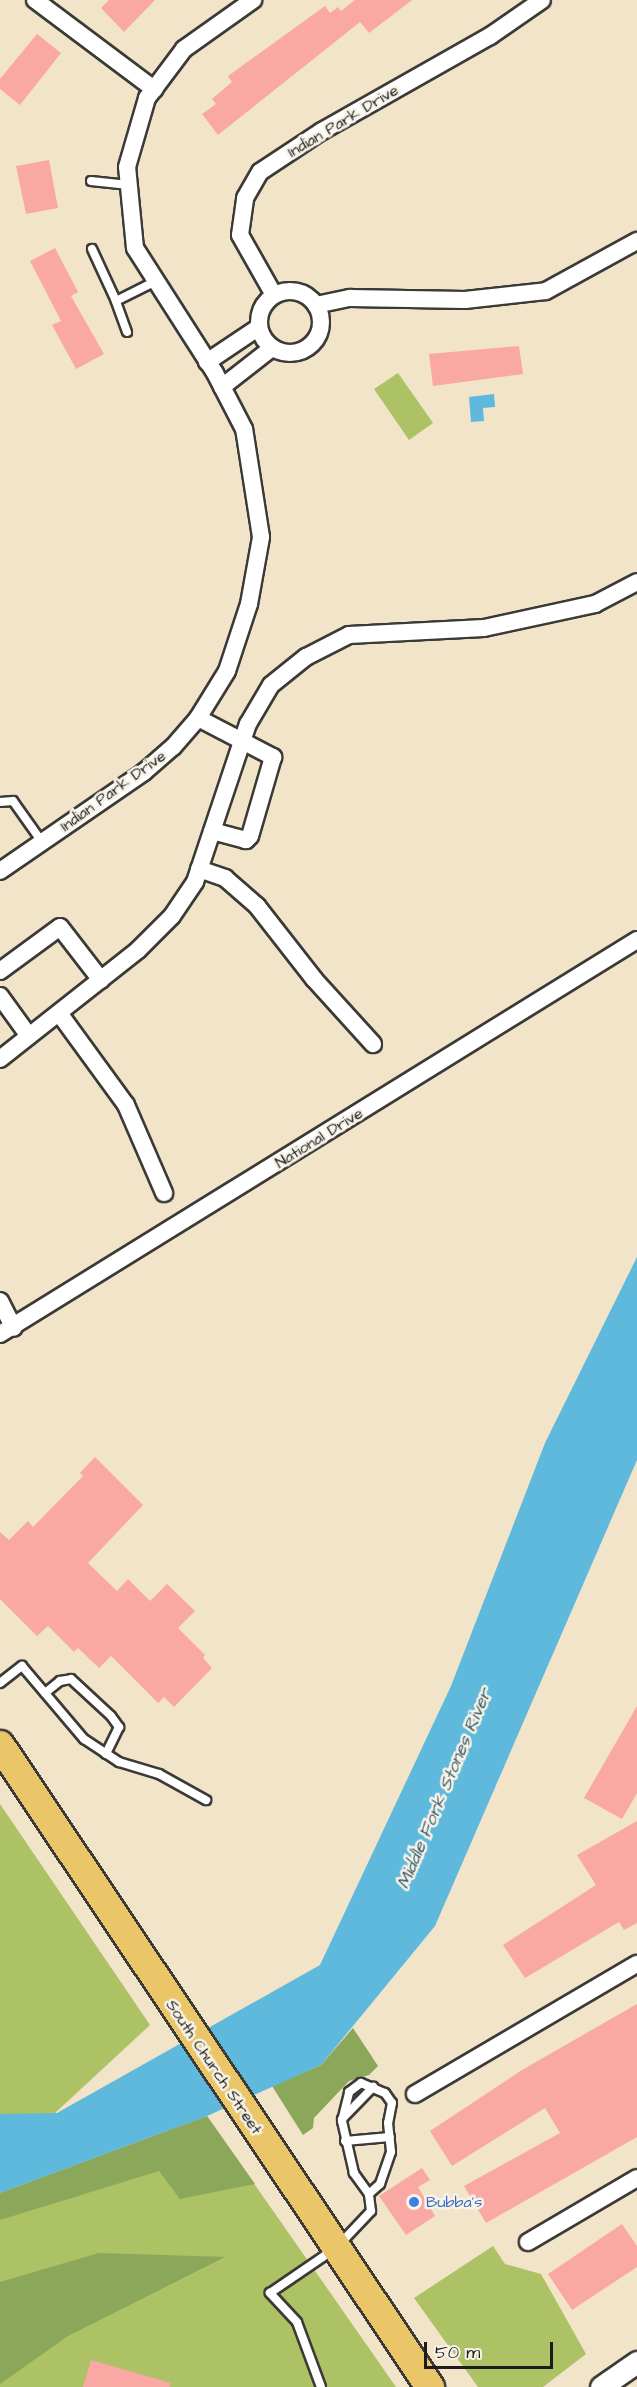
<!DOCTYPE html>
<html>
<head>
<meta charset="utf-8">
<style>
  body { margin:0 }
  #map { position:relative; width:637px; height:2387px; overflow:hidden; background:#f1e4c9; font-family:"Architects Daughter",sans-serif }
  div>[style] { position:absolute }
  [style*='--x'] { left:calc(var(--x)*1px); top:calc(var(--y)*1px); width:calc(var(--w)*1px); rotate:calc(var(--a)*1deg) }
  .green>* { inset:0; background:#adc165 }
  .forest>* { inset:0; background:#8aa75a }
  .water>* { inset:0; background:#5eb9dc }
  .building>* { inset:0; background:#f9a8a3 }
  .roads { filter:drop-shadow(2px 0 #3c3a36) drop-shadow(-2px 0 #3c3a36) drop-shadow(0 2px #3c3a36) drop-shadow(0 -2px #3c3a36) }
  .service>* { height:8px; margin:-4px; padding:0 4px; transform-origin:4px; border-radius:4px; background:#fff }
  .minor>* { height:16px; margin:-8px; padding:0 8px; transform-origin:8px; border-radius:8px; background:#fff }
  .minor>.ring { margin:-8px; padding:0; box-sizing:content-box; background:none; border:16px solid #fff; border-radius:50% }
  .tertiary>* { height:21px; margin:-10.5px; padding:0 10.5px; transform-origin:10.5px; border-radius:10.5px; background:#fff }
  .trunk>* { height:28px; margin:-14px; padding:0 14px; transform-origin:14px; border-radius:14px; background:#eac669 }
  .dots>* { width:16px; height:16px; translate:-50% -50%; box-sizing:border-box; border:3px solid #f7f3e8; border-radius:50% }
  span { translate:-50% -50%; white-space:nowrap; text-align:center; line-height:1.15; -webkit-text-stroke:5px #f7f3e8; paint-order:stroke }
  .street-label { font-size:16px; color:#1c1c1c }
  .shop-label { font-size:16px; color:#366cbe }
  .left { translate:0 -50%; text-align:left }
  .water-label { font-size:18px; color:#365b69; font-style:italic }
  .scale { position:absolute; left:424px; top:2342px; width:129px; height:27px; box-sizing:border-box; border:3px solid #1c1c1c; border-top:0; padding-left:8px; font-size:18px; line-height:21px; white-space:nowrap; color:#1c1c1c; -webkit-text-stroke:4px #f7f3e8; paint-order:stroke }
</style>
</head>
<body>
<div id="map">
  <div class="green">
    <i style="clip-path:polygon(398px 373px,433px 423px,409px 440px,374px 389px)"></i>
    <i style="clip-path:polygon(0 1804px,150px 2025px,0 2164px)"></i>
    <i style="clip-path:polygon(207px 2116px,396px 2387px,0 2387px,0 2193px)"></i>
    <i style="clip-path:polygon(493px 2246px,505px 2264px,541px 2274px,586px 2354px,543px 2387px,478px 2387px,414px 2298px)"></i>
  </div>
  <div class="forest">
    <i style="clip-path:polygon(353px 2028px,378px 2066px,369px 2075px,349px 2081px,314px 2118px,313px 2128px,303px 2135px,272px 2086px,321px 2065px)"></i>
    <i style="clip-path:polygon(207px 2116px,255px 2184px,180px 2199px,159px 2171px,0 2220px,0 2193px)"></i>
    <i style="clip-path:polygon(99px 2253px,225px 2257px,68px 2336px,0 2384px,0 2282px)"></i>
  </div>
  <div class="water">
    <i style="clip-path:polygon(494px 394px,495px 407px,483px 408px,484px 421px,471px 422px,469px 397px)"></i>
    <i style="clip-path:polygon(637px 1257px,637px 1460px,435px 1926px,321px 2065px,207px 2116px,0 2193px,0 2114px,57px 2113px,320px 1965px,451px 1686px,545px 1443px)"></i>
  </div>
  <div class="building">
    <i style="clip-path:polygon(109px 0,155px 0,124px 32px,101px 8px)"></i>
    <i style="clip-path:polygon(355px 0,412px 0,369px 33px,360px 22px,218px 135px,202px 114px,216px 104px,212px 99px,232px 82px,228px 76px,325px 6px,330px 13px,338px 7px,341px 11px)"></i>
    <i style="clip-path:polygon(37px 34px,61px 53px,20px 105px,0 89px,0 79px)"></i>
    <i style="clip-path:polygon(49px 160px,58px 208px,26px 214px,16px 166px)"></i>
    <i style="clip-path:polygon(55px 248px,78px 292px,71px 296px,104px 354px,76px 369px,52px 325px,61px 321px,30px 261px)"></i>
    <i style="clip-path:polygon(519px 346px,523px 374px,433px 386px,429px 354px)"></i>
    <i style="clip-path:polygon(95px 1457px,143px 1505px,88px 1563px,117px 1591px,128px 1579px,150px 1601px,167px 1584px,195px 1611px,178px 1628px,205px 1655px,203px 1658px,212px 1668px,174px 1707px,164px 1697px,158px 1703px,111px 1656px,99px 1668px,78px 1648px,74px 1652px,48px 1626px,37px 1636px,0 1599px,0 1532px,9px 1540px,28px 1521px,33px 1527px,83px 1476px,80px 1473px)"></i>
    <i style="clip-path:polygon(637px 1706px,637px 1793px,622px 1819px,584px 1798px)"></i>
    <i style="clip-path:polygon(637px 1821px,637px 1923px,624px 1930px,619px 1922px,525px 1978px,503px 1945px,596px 1885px,577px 1855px)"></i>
    <i style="clip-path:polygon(637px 2004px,637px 2137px,486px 2223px,464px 2186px,560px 2133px,545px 2108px,452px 2166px,430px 2131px,522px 2070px)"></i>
    <i style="clip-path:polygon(422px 2168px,430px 2180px,418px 2187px,435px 2216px,406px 2235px,379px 2196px)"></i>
    <i style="clip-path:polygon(622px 2224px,637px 2246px,637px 2267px,572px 2310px,548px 2274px)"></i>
    <i style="clip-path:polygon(91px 2360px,171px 2383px,170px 2387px,83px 2387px)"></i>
  </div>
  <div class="roads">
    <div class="service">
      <i style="--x:91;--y:181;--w:38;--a:6"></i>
      <i style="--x:92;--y:249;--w:57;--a:65.2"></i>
      <i style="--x:127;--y:332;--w:33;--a:-110"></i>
      <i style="--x:116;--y:301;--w:45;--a:-26.6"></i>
      <i style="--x:0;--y:802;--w:13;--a:-4"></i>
      <i style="--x:13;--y:801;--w:50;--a:54.7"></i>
      <i style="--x:0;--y:1683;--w:28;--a:-38"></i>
      <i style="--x:22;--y:1666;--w:96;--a:49.7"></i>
      <i style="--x:84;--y:1739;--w:42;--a:33.3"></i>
      <i style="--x:119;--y:1762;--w:42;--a:16.7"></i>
      <i style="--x:159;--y:1774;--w:54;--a:29"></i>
      <i style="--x:45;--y:1693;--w:19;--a:-39"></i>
      <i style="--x:60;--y:1681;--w:11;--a:-10"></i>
      <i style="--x:71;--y:1679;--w:54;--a:42.8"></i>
      <i style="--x:111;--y:1716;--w:14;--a:54"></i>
      <i style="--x:119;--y:1727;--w:30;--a:116"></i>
      <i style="--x:342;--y:2119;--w:45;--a:-45.9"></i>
      <i style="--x:345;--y:2141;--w:45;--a:-5.1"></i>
      <i style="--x:321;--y:2387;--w:69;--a:-110.3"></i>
      <i style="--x:297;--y:2322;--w:40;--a:-133"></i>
      <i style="--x:270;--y:2293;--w:80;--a:-34.3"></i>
      <i style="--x:336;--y:2248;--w:51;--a:-46.6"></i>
      <i style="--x:371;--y:2211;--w:17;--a:-97"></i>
      <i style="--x:369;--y:2194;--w:26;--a:-126"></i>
      <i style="--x:354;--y:2173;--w:53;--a:-103"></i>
      <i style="--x:342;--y:2121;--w:30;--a:-76"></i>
      <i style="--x:349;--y:2092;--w:15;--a:-37"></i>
      <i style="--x:361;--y:2083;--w:26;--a:23"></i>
      <i style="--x:385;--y:2093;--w:12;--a:55"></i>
      <i style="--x:392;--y:2103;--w:20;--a:101"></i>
      <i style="--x:388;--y:2123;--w:29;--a:84"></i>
      <i style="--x:391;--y:2152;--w:34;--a:109"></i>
      <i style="--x:380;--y:2184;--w:15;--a:138"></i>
    </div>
    <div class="minor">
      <i style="--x:35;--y:0;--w:149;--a:36.8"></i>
      <i class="ring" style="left:259px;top:291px;width:46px;height:46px"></i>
      <i style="--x:274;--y:295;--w:69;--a:-119.5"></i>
      <i style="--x:240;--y:235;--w:37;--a:-82"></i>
      <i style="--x:245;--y:198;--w:30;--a:-60"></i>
      <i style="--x:260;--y:172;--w:74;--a:-33.5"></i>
      <i style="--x:322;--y:131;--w:193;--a:-29.5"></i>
      <i style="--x:490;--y:36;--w:63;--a:-34.7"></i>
      <i style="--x:316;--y:305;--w:35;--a:-12"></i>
      <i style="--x:350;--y:298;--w:115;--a:1"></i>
      <i style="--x:465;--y:300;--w:81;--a:-6.3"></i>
      <i style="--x:546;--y:291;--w:104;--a:-28.8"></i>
      <i style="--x:207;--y:362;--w:63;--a:-33.9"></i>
      <i style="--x:222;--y:387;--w:63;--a:-38"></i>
      <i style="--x:198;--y:718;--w:85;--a:27.5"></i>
      <i style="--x:273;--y:757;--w:82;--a:106.2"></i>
      <i style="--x:250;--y:836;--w:6;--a:135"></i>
      <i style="--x:246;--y:840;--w:35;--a:-165"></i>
      <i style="--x:199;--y:869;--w:28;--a:19"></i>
      <i style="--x:225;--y:878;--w:43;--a:41.2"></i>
      <i style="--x:257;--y:906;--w:93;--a:52"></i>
      <i style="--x:314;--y:979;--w:88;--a:47.8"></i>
      <i style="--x:0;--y:871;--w:175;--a:-34.5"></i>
      <i style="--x:144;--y:772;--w:38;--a:-41"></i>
      <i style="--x:173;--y:747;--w:38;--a:-49"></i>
      <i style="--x:198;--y:718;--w:55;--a:-58.3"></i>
      <i style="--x:227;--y:671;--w:71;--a:-71.8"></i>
      <i style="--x:249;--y:604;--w:68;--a:-79.8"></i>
      <i style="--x:261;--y:537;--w:109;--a:-98.9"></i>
      <i style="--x:244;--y:429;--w:63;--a:-117.4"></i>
      <i style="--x:215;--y:373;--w:148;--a:-122.6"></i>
      <i style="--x:135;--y:248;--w:81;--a:-95.6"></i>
      <i style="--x:127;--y:167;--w:72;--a:-73.8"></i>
      <i style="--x:147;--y:98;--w:11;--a:-52"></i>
      <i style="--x:154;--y:89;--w:50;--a:-53.1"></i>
      <i style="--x:184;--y:49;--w:85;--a:-35.4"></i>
      <i style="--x:0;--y:971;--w:74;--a:-36.3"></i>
      <i style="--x:60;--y:927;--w:67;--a:52.3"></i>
      <i style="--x:0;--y:996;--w:49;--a:54.1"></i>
      <i style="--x:59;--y:1013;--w:114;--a:53.9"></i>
      <i style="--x:126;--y:1105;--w:96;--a:66.6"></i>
      <i style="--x:0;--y:1059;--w:176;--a:-38.3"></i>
      <i style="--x:138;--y:950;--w:48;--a:-45"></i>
      <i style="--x:172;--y:916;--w:41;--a:-55.9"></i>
      <i style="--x:195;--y:882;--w:167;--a:-71.5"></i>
      <i style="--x:248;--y:724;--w:45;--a:-59.5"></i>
      <i style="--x:271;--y:685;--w:45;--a:-38.7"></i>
      <i style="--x:306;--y:657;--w:48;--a:-27.1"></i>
      <i style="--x:349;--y:635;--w:135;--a:-3"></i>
      <i style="--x:484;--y:628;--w:114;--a:-12.2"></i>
      <i style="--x:595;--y:604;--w:47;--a:-27.6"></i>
      <i style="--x:0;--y:1301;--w:30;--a:63"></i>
      <i style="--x:0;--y:1334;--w:749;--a:-31.74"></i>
      <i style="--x:415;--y:2094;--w:257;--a:-30.4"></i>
      <i style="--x:528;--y:2242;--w:126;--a:-30.4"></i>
    </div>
    <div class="tertiary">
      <i style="--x:601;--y:2387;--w:44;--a:-34.8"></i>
    </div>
    <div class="trunk">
      <i style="--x:0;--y:1745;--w:773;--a:56.19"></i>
    </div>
  </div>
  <div class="dots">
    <i style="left:414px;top:2202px;background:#3f7fe0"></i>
  </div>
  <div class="street-label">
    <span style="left:343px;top:121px;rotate:-31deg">Indian Park Drive</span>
    <span style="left:113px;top:791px;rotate:-36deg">Indian Park Drive</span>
    <span style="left:319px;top:1138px;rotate:-32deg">National Drive</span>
    <span style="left:214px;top:2067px;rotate:56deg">South Church Street</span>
  </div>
  <div class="shop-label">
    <span class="left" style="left:426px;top:2202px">Bubba's</span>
  </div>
  <div class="water-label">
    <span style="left:445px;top:1789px;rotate:-67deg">Middle Fork Stones River</span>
  </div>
  <div class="scale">50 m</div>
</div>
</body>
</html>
